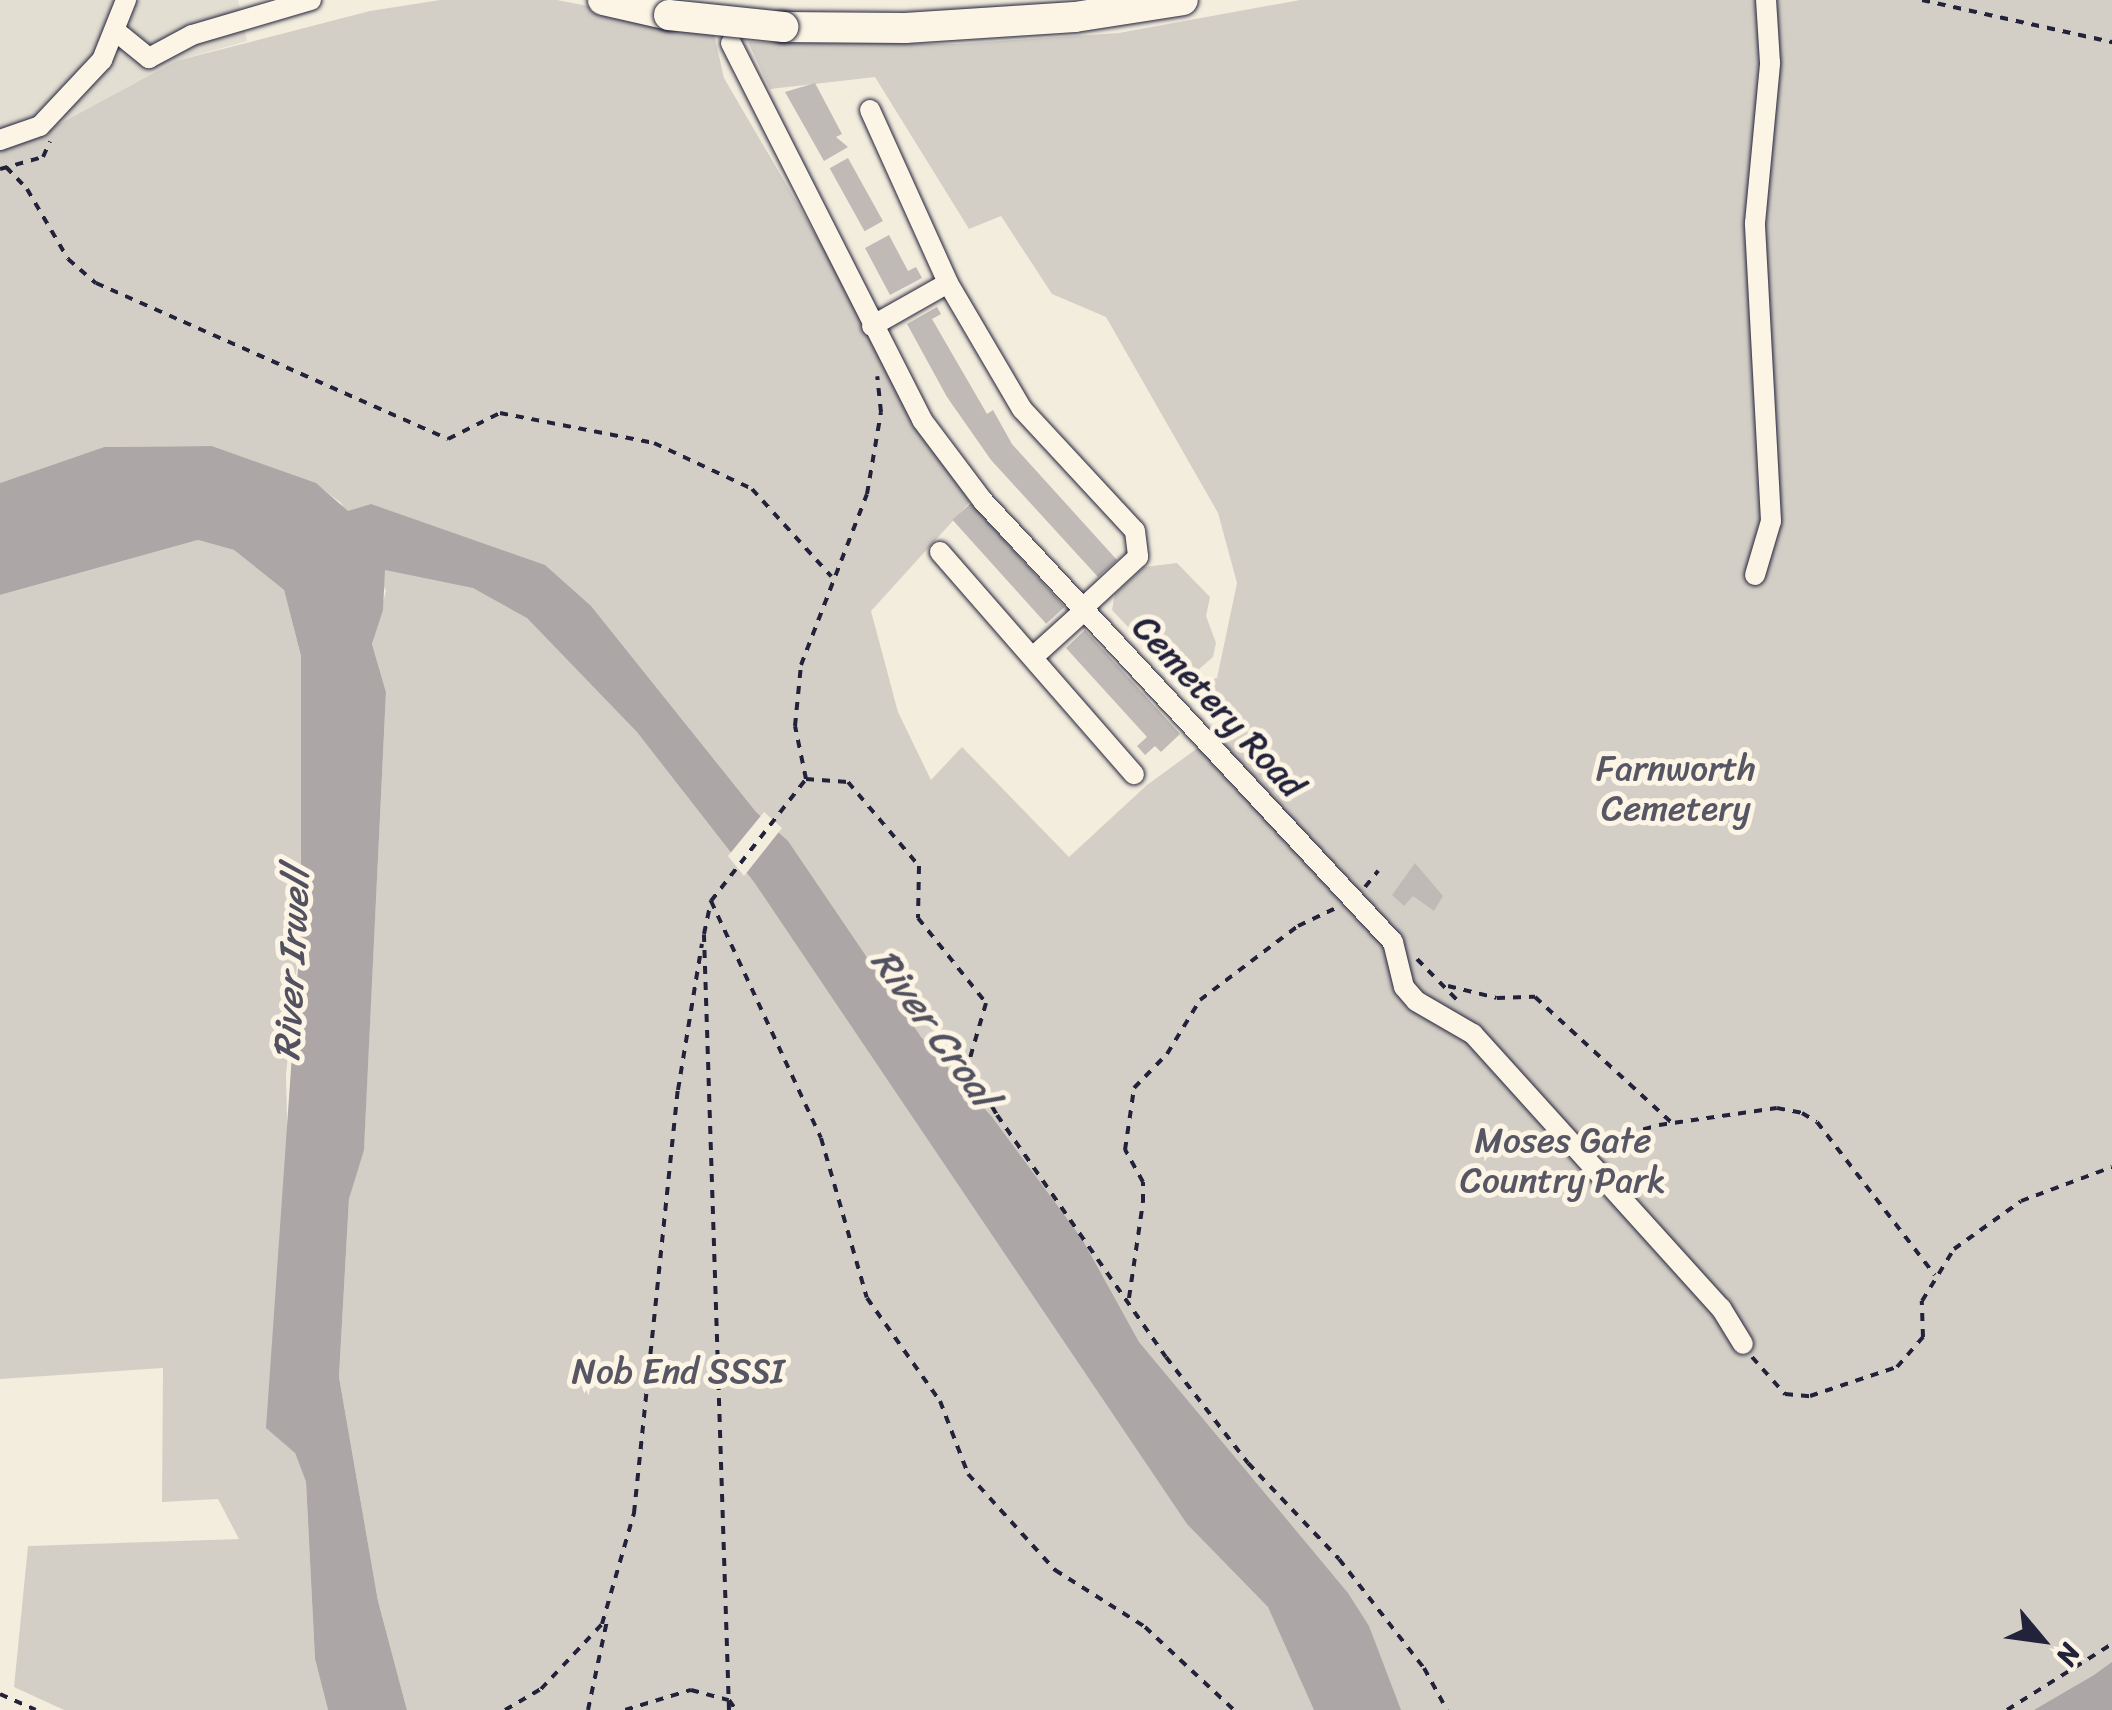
<!DOCTYPE html>
<style>
body{margin:0}
#map{position:relative;width:2112px;height:1710px;overflow:hidden;background:#f3edde;font-family:Sriracha,sans-serif}
div>[style]{position:absolute}
.built>*{inset:0;background:#e3ded2}
.green>*{inset:0;background:#d4cfc6}
.water>*{inset:0;background:#aca7a6}
.pier>*{inset:0;background:#f3edde}
.building>*{inset:0;background:#bfbab6;transform-origin:0 0}
.path>*{height:4px;margin-top:-2px;transform-origin:0;background:repeating-linear-gradient(90deg,#22223b 0 8px,transparent 0 16px)}
.roads{filter:drop-shadow(0 0 2px #22223b) drop-shadow(0 0 2px #22223b)}
.minor>*{height:20px;margin:-10px;padding:0 10px;transform-origin:10px;border-radius:10px;background:#fcf5e5}
.highway>*{height:30px;margin:-15px;padding:0 15px;transform-origin:15px;border-radius:15px;background:#fcf5e5}
.bridges{filter:drop-shadow(0 0 2px #22223b) drop-shadow(0 0 2px #22223b)}
.highway-bridge>*{height:30px;margin:-15px;padding:0 15px;transform-origin:15px;border-radius:15px;background:#fcf5e5}
span{translate:-50% -50%;white-space:nowrap;text-align:center;line-height:1.15;-webkit-text-stroke:10px #fcf5e5;paint-order:stroke}
.street-label{font-size:35px;color:#22223b}
.park-label{font-size:35px;color:#575665}
.water-label{font-size:38px;color:#525160;font-style:italic}
.north{position:absolute;left:1992px;top:1590px;width:100px;height:100px;-webkit-text-stroke:8px #fcf5e5;paint-order:stroke;rotate:119deg;font-size:28px;font-weight:700;line-height:40px;text-align:center;color:#22223b}
.north::after{content:'';display:block;margin:auto;width:35px;height:45px;background:#22223b;clip-path:polygon(50% 0,100% 100%,50% 72%,0 100%)}
</style>
<div id="map">
<div class="built">
<i style="clip-path:polygon(0 0,238px 0,247px 41px,176px 61px,48px 130px,0 146px)"></i>
</div>
<div class="green">
<i style="clip-path:polygon(440px 0,557px 0,713px 30px,724px 78px,971px 501px,871px 611px,898px 712px,931px 780px,962px 747px,1069px 857px,1147px 785px,1225px 728px,1188px 687px,1217px 678px,1237px 583px,1218px 513px,1106px 317px,1052px 294px,1001px 216px,969px 229px,875px 77px,770px 89px,748px 42px,957px 44px,1119px 33px,1300px 0,2112px 0,2112px 1710px,407px 1710px,378px 1601px,339px 1377px,349px 1199px,364px 1146px,386px 692px,372px 644px,386px 591px,341px 503px,316px 484px,212px 446px,104px 447px,0 483px,0 146px,48px 130px,176px 61px,370px 11px)"></i>
<i style="clip-path:polygon(198px 540px,234px 550px,284px 590px,301px 656px,301px 925px,286px 1075px,288px 1164px,295px 1453px,306px 1482px,315px 1659px,328px 1710px,64px 1710px,14px 1687px,28px 1546px,239px 1539px,218px 1499px,162px 1502px,163px 1368px,0 1379px,0 595px)"></i>
<i style="clip-path:polygon(1177px 563px,1210px 597px,1206px 616px,1216px 643px,1213px 657px,1182px 684px,1112px 610px,1115px 594px,1144px 567px)"></i>
</div>
<div class="water">
<i style="clip-path:polygon(212px 446px,316px 483px,348px 511px,371px 504px,545px 565px,591px 606px,756px 812px,788px 841px,921px 1037px,992px 1117px,1082px 1239px,1139px 1342px,1348px 1593px,1369px 1626px,1401px 1710px,1314px 1710px,1268px 1607px,1187px 1524px,754px 882px,637px 732px,527px 618px,473px 588px,385px 570px,383px 610px,372px 644px,386px 692px,364px 1150px,349px 1199px,339px 1377px,378px 1601px,407px 1710px,328px 1710px,315px 1659px,306px 1482px,295px 1453px,266px 1428px,301px 925px,301px 656px,284px 590px,234px 550px,198px 540px,0 595px,0 483px,104px 447px)"></i>
<i style="clip-path:polygon(2112px 1662px,2112px 1710px,2034px 1710px,2094px 1675px)"></i>
</div>
<div class="pier">
<i style="clip-path:polygon(764px 812px,782px 828px,744px 876px,728px 856px)"></i>
</div>
<div class="building">
<i style="clip-path:polygon(815px 83px,842px 134px,836px 137px,848px 147px,824px 161px,785px 92px)"></i>
<i style="left:848px;top:158px;width:72px;height:21px;rotate:61deg"></i>
<i style="clip-path:polygon(889px 235px,908px 271px,916px 267px,922px 278px,890px 295px,865px 248px)"></i>
<i style="clip-path:polygon(937px 307px,941px 314px,932px 319px,987px 414px,993px 410px,1012px 444px,1117px 560px,1098px 577px,991px 460px,947px 397px,907px 324px)"></i>
<i style="left:971px;top:503px;width:140px;height:25px;rotate:48deg"></i>
<i style="clip-path:polygon(1085px 630px,1180px 734px,1161px 752px,1155px 746px,1145px 755px,1137px 746px,1147px 737px,1066px 648px)"></i>
<i style="clip-path:polygon(1415px 863px,1443px 896px,1434px 911px,1413px 896px,1404px 906px,1392px 895px)"></i>
</div>
<div class="path">
<i style="left:1922px;top:0;width:195px;rotate:12.5deg"></i>
<i style="left:6px;top:167px;width:30px;rotate:46deg"></i>
<i style="left:27px;top:189px;width:81px;rotate:59.6deg"></i>
<i style="left:68px;top:259px;width:37px;rotate:41deg"></i>
<i style="left:96px;top:283px;width:385px;rotate:23.9deg"></i>
<i style="left:448px;top:439px;width:58px;rotate:-26.6deg"></i>
<i style="left:500px;top:413px;width:157px;rotate:11deg"></i>
<i style="left:654px;top:443px;width:108px;rotate:25.1deg"></i>
<i style="left:752px;top:489px;width:118px;rotate:47.8deg"></i>
<i style="left:0;top:169px;width:45px;rotate:-15.6deg"></i>
<i style="left:43px;top:157px;width:17px;rotate:-66deg"></i>
<i style="left:806px;top:779px;width:42px;rotate:4.1deg"></i>
<i style="left:848px;top:782px;width:110px;rotate:49.8deg"></i>
<i style="left:919px;top:866px;width:52px;rotate:91.1deg"></i>
<i style="left:918px;top:918px;width:109px;rotate:51.3deg"></i>
<i style="left:986px;top:1003px;width:65px;rotate:106.2deg"></i>
<i style="left:968px;top:1065px;width:58px;rotate:59.9deg"></i>
<i style="left:997px;top:1115px;width:295px;rotate:55.1deg"></i>
<i style="left:1166px;top:1357px;width:134px;rotate:52.3deg"></i>
<i style="left:1248px;top:1463px;width:132px;rotate:46.5deg"></i>
<i style="left:1339px;top:1559px;width:138px;rotate:52.1deg"></i>
<i style="left:1424px;top:1668px;width:48px;rotate:61.3deg"></i>
<i style="left:1365px;top:887px;width:21px;rotate:-51deg"></i>
<i style="left:711px;top:901px;width:261px;rotate:65.1deg"></i>
<i style="left:821px;top:1138px;width:166px;rotate:74deg"></i>
<i style="left:867px;top:1298px;width:126px;rotate:54.7deg"></i>
<i style="left:940px;top:1401px;width:78px;rotate:69deg"></i>
<i style="left:968px;top:1474px;width:130px;rotate:47.8deg"></i>
<i style="left:1055px;top:1570px;width:107px;rotate:32.3deg"></i>
<i style="left:1145px;top:1627px;width:122px;rotate:43deg"></i>
<i style="left:1417px;top:959px;width:60px;rotate:45.7deg"></i>
<i style="left:1448px;top:986px;width:50px;rotate:13.8deg"></i>
<i style="left:1497px;top:998px;width:38px;rotate:-2deg"></i>
<i style="left:1535px;top:997px;width:185px;rotate:42.6deg"></i>
<i style="left:1597px;top:1142px;width:64px;rotate:-15.3deg"></i>
<i style="left:1659px;top:1125px;width:119px;rotate:-8.2deg"></i>
<i style="left:1777px;top:1108px;width:25px;rotate:11deg"></i>
<i style="left:1802px;top:1113px;width:17px;rotate:31deg"></i>
<i style="left:1817px;top:1122px;width:193px;rotate:52.4deg"></i>
<i style="left:1129px;top:1298px;width:97px;rotate:-81.7deg"></i>
<i style="left:1143px;top:1202px;width:20px;rotate:-90deg"></i>
<i style="left:1143px;top:1182px;width:37px;rotate:-119deg"></i>
<i style="left:1125px;top:1150px;width:63px;rotate:-81.7deg"></i>
<i style="left:1134px;top:1088px;width:47px;rotate:-45.9deg"></i>
<i style="left:1167px;top:1054px;width:63px;rotate:-58.6deg"></i>
<i style="left:1200px;top:1000px;width:123px;rotate:-37.1deg"></i>
<i style="left:1298px;top:926px;width:44px;rotate:-25.4deg"></i>
<i style="left:1752px;top:1357px;width:50px;rotate:48.3deg"></i>
<i style="left:1785px;top:1394px;width:25px;rotate:5deg"></i>
<i style="left:1810px;top:1396px;width:92px;rotate:-18.4deg"></i>
<i style="left:1897px;top:1367px;width:40px;rotate:-49deg"></i>
<i style="left:1923px;top:1337px;width:36px;rotate:-92deg"></i>
<i style="left:1922px;top:1301px;width:61px;rotate:-58.4deg"></i>
<i style="left:1954px;top:1249px;width:82px;rotate:-35.6deg"></i>
<i style="left:2021px;top:1201px;width:97px;rotate:-20.5deg"></i>
<i style="left:0;top:1694px;width:39px;rotate:24deg"></i>
<i style="left:505px;top:1710px;width:42px;rotate:-30.3deg"></i>
<i style="left:541px;top:1689px;width:89px;rotate:-46.8deg"></i>
<i style="left:602px;top:1624px;width:116px;rotate:-73.9deg"></i>
<i style="left:634px;top:1513px;width:425px;rotate:-84.1deg"></i>
<i style="left:678px;top:1090px;width:148px;rotate:-80.7deg"></i>
<i style="left:588px;top:1710px;width:96px;rotate:-78deg"></i>
<i style="left:625px;top:1710px;width:69px;rotate:-16.9deg"></i>
<i style="left:691px;top:1690px;width:39px;rotate:15deg"></i>
<i style="left:729px;top:1700px;width:12px;rotate:55deg"></i>
<i style="left:729px;top:1710px;width:776px;rotate:-91.85deg"></i>
<i style="left:704px;top:934px;width:34px;rotate:-78deg"></i>
<i style="left:711px;top:901px;width:155px;rotate:-52.1deg"></i>
<i style="left:806px;top:779px;width:54px;rotate:-101.7deg"></i>
<i style="left:795px;top:726px;width:61px;rotate:-84.4deg"></i>
<i style="left:801px;top:665px;width:183px;rotate:-68.9deg"></i>
<i style="left:867px;top:494px;width:83px;rotate:-80.3deg"></i>
<i style="left:881px;top:412px;width:36px;rotate:-96deg"></i>
<i style="left:2007px;top:1710px;width:124px;rotate:-32.2deg"></i>
</div>
<div class="roads">
<div class="minor">
<i style="left:118px;top:33px;width:40px;rotate:39deg"></i>
<i style="left:149px;top:58px;width:49px;rotate:-28.1deg"></i>
<i style="left:192px;top:35px;width:124px;rotate:-16.4deg"></i>
<i style="left:731px;top:43px;width:423px;rotate:63.1deg"></i>
<i style="left:922px;top:420px;width:101px;rotate:53deg"></i>
<i style="left:983px;top:501px;width:602px;rotate:47.09deg"></i>
<i style="left:1393px;top:942px;width:46px;rotate:76.3deg"></i>
<i style="left:1404px;top:987px;width:18px;rotate:49deg"></i>
<i style="left:1416px;top:1001px;width:66px;rotate:30.1deg"></i>
<i style="left:1473px;top:1034px;width:370px;rotate:47.9deg"></i>
<i style="left:1721px;top:1308px;width:42px;rotate:58.6deg"></i>
<i style="left:870px;top:110px;width:190px;rotate:65.7deg"></i>
<i style="left:948px;top:283px;width:146px;rotate:59.6deg"></i>
<i style="left:1022px;top:409px;width:166px;rotate:47.2deg"></i>
<i style="left:1135px;top:531px;width:26px;rotate:83deg"></i>
<i style="left:1138px;top:557px;width:74px;rotate:137.2deg"></i>
<i style="left:0;top:140px;width:42px;rotate:-19.3deg"></i>
<i style="left:40px;top:126px;width:91px;rotate:-46.8deg"></i>
<i style="left:102px;top:60px;width:65px;rotate:-68.2deg"></i>
<i style="left:872px;top:326px;width:87px;rotate:-29.5deg"></i>
<i style="left:940px;top:552px;width:295px;rotate:48.9deg"></i>
<i style="left:1755px;top:575px;width:56px;rotate:-73.5deg"></i>
<i style="left:1771px;top:521px;width:298px;rotate:-93.1deg"></i>
<i style="left:1755px;top:223px;width:161px;rotate:-84.6deg"></i>
<i style="left:1770px;top:63px;width:63px;rotate:-93.6deg"></i>
<i style="left:1033px;top:657px;width:72px;rotate:-42.2deg"></i>
</div>
<div class="highway">
<i style="left:603px;top:0;width:68px;rotate:12.8deg"></i>
<i style="left:783px;top:27px;width:122px;rotate:0.5deg"></i>
<i style="left:905px;top:28px;width:170px;rotate:-3.7deg"></i>
<i style="left:1075px;top:17px;width:109px;rotate:-8.9deg"></i>
</div>
</div>
<div class="bridges">
<div class="highway-bridge">
<i style="left:669px;top:15px;width:115px;rotate:6deg"></i>
</div>
</div>
<div class="street-label">
<span style="left:1219px;top:706px;rotate:47deg">Cemetery Road</span>
</div>
<div class="park-label">
<span style="left:1676px;top:788px">Farnworth<br>Cemetery</span>
<span style="left:1563px;top:1160px">Moses Gate<br>Country Park</span>
<span style="left:678px;top:1371px">Nob End SSSI</span>
</div>
<div class="water-label">
<span style="left:292px;top:964px;rotate:-87deg">River Irwell</span>
<span style="left:934px;top:1028px;rotate:54deg">River Croal</span>
</div>
<div class="north">N</div>
</div>
